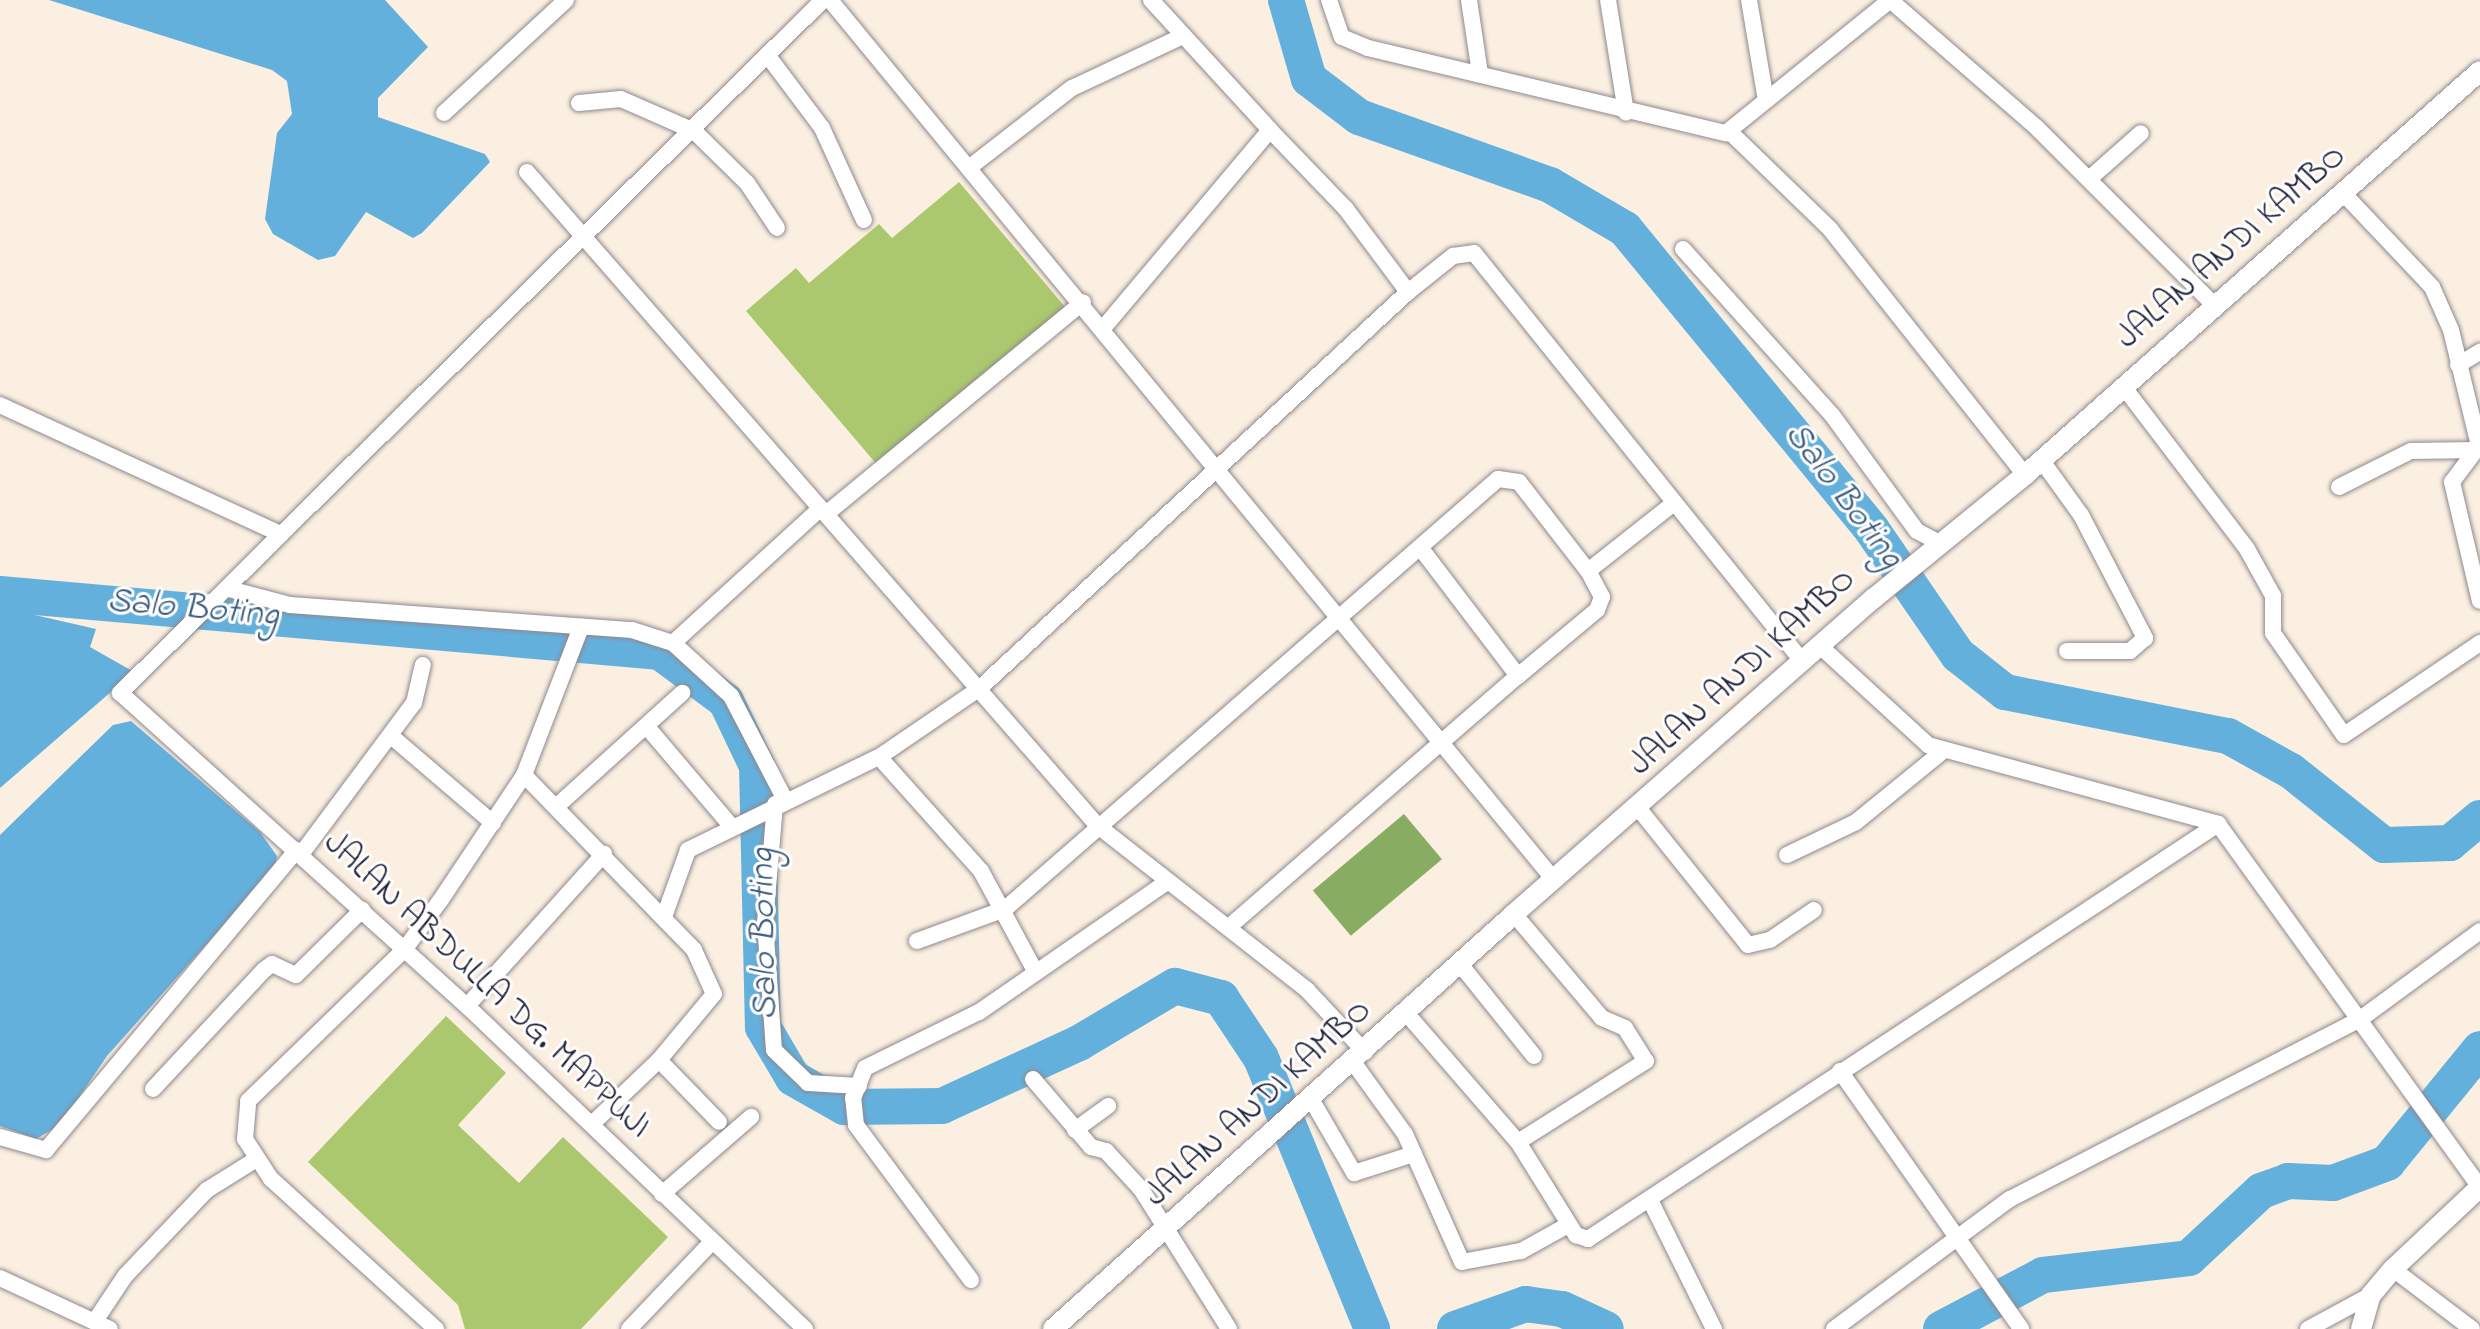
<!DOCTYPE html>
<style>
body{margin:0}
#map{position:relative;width:2480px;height:1329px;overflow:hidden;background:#faefe0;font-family:"Indie Flower",sans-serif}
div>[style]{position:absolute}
.green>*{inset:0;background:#abc86f}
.forest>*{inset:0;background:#88ac62;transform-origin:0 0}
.water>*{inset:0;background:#64b0dd}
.river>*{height:36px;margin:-18px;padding:0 18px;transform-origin:18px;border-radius:18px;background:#64b0dd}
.roads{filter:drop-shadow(0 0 2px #8e888e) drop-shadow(0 0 2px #8e888e)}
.minor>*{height:16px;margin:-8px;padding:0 8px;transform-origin:8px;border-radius:8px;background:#fff}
.tertiary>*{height:20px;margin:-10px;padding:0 10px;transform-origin:10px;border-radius:10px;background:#fff}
span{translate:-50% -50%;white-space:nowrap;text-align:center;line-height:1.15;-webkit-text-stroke:6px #fff;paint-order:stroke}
.street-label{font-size:34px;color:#22223b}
.water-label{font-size:36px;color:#3c5b7c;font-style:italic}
</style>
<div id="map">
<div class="green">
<i style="clip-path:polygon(959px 182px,1066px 308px,879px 467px,746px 311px,796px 268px,809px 283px,879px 224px,892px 238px)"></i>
<i style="clip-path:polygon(446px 1016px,506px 1073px,458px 1125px,519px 1183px,563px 1137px,668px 1237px,581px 1329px,465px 1329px,458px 1305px,308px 1162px)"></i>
</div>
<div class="forest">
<i style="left:1404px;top:814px;width:59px;height:119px;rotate:50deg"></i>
</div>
<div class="water">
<i style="clip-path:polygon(49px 0,385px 0,428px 47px,378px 98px,378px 117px,485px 154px,490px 162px,422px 233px,413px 238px,366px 212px,335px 256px,318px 260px,273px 234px,265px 219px,277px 133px,292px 114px,287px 81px,272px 70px)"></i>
<i style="clip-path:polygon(0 607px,96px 629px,90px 647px,134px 672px,0 788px)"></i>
<i style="clip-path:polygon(131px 721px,260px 832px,277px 856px,275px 867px,107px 1056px,60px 1125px,36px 1139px,0 1126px,0 835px,113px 725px)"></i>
</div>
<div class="river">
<i style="left:1286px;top:0;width:82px;rotate:73.8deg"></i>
<i style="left:1309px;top:79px;width:63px;rotate:37.2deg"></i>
<i style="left:1359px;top:117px;width:203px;rotate:19.6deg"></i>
<i style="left:1550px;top:185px;width:87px;rotate:30.4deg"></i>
<i style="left:1625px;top:229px;width:389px;rotate:50.6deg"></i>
<i style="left:1872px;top:530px;width:152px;rotate:55.5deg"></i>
<i style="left:1958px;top:655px;width:60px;rotate:38.2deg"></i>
<i style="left:2005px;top:692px;width:227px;rotate:11.2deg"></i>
<i style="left:2228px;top:736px;width:72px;rotate:29.1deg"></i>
<i style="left:2291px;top:771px;width:119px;rotate:38.5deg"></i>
<i style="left:2384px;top:845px;width:66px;rotate:-1.7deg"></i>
<i style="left:2450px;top:843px;width:39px;rotate:-40deg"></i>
<i style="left:0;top:594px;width:663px;rotate:5.02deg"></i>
<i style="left:660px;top:652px;width:82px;rotate:36.6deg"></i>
<i style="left:726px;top:701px;width:72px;rotate:64.5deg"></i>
<i style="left:757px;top:766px;width:261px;rotate:88.7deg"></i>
<i style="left:763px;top:1027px;width:59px;rotate:59.5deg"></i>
<i style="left:793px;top:1078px;width:59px;rotate:29.6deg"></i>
<i style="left:844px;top:1107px;width:98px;rotate:-0.6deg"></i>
<i style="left:942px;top:1106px;width:151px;rotate:-24.7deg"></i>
<i style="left:1079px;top:1043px;width:112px;rotate:-30.7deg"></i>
<i style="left:1175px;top:986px;width:48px;rotate:14.6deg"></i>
<i style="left:1221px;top:998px;width:72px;rotate:56.3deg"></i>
<i style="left:1261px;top:1058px;width:293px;rotate:67.7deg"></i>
<i style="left:1455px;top:1329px;width:75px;rotate:-19.4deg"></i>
<i style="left:1526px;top:1304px;width:36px;rotate:8deg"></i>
<i style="left:1562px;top:1309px;width:48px;rotate:24.4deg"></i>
<i style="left:1941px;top:1329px;width:115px;rotate:-27.9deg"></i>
<i style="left:2043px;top:1275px;width:147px;rotate:-6.6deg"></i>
<i style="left:2189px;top:1258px;width:98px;rotate:-42.9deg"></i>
<i style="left:2261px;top:1191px;width:29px;rotate:-20deg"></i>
<i style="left:2288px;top:1181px;width:45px;rotate:2.5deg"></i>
<i style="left:2333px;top:1183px;width:58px;rotate:-20.3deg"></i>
<i style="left:2387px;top:1163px;width:147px;rotate:-50.8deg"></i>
</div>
<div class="roads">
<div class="minor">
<i style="left:830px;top:0;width:1140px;rotate:50.55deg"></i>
<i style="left:1151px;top:0;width:176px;rotate:47.5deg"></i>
<i style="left:1329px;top:0;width:39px;rotate:71deg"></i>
<i style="left:1342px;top:37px;width:28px;rotate:23deg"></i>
<i style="left:1368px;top:48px;width:368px;rotate:13.4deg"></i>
<i style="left:1726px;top:133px;width:211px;rotate:-39deg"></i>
<i style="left:1890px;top:0;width:195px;rotate:41deg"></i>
<i style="left:2037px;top:128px;width:252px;rotate:45deg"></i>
<i style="left:1469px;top:0;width:75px;rotate:81.5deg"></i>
<i style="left:1608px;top:0;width:114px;rotate:80.9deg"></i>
<i style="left:1749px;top:0;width:102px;rotate:80.4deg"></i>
<i style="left:768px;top:56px;width:90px;rotate:53.1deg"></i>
<i style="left:822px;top:128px;width:101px;rotate:65.5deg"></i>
<i style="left:579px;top:103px;width:42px;rotate:-5.4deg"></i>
<i style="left:621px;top:99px;width:80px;rotate:23.7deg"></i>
<i style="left:694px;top:131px;width:74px;rotate:44.5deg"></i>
<i style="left:747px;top:183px;width:54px;rotate:56.3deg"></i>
<i style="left:444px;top:113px;width:166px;rotate:-42.8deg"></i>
<i style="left:1730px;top:132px;width:139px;rotate:44.1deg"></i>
<i style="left:1830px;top:229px;width:314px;rotate:51.6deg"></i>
<i style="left:970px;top:167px;width:129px;rotate:-37.8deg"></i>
<i style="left:1072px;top:88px;width:123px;rotate:-25.1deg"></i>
<i style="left:527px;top:172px;width:868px;rotate:48.88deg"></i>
<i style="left:1098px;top:826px;width:266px;rotate:38.1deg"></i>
<i style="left:1307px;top:990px;width:85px;rotate:46.9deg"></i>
<i style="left:2089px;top:179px;width:69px;rotate:-41.5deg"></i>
<i style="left:2345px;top:195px;width:127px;rotate:46.6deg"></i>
<i style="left:2432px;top:287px;width:47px;rotate:66.2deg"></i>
<i style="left:2451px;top:330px;width:123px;rotate:76.4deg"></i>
<i style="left:1683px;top:249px;width:223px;rotate:48.1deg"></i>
<i style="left:1832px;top:415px;width:144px;rotate:53.8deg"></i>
<i style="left:1917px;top:531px;width:26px;rotate:28deg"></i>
<i style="left:1408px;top:292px;width:58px;rotate:-38.7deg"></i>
<i style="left:1453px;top:256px;width:21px;rotate:-8deg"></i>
<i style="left:1474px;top:253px;width:523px;rotate:51.2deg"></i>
<i style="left:2458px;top:365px;width:26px;rotate:-31deg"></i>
<i style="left:2123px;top:386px;width:205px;rotate:52.7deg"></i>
<i style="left:2247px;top:549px;width:54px;rotate:61deg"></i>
<i style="left:2273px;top:596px;width:37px;rotate:90deg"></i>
<i style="left:2273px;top:633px;width:124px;rotate:55.2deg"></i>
<i style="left:2344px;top:735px;width:164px;rotate:-34.1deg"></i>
<i style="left:0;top:405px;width:309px;rotate:24.7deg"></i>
<i style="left:2042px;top:461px;width:67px;rotate:54.2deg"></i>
<i style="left:2081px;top:515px;width:139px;rotate:62.5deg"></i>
<i style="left:2145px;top:638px;width:20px;rotate:139deg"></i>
<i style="left:2130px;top:651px;width:63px;rotate:180deg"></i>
<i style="left:2339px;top:487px;width:80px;rotate:-26.6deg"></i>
<i style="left:2411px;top:451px;width:65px;rotate:-0.9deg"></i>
<i style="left:2476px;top:450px;width:40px;rotate:127deg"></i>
<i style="left:2452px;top:482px;width:122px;rotate:76.8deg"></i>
<i style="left:826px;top:514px;width:333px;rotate:-39.5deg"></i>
<i style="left:229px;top:589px;width:63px;rotate:14.7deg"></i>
<i style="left:290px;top:605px;width:343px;rotate:4.2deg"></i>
<i style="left:632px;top:630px;width:43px;rotate:17.6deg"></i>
<i style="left:673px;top:643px;width:79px;rotate:42.4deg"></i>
<i style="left:731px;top:696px;width:115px;rotate:62.5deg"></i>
<i style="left:673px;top:643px;width:200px;rotate:-42.4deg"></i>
<i style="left:1820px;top:646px;width:147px;rotate:42.5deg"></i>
<i style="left:1928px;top:745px;width:301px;rotate:15.2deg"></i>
<i style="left:2218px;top:824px;width:448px;rotate:54.2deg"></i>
<i style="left:1518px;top:676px;width:103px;rotate:-39.9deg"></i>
<i style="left:1597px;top:610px;width:14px;rotate:-69deg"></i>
<i style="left:1602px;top:597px;width:30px;rotate:-118deg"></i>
<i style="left:648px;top:728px;width:130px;rotate:49.7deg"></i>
<i style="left:391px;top:736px;width:134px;rotate:40.5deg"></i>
<i style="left:524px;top:775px;width:244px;rotate:45.8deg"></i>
<i style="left:694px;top:950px;width:48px;rotate:65.6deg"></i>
<i style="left:714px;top:994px;width:86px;rotate:129.8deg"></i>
<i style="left:659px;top:1060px;width:86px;rotate:45.9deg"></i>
<i style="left:775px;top:804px;width:118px;rotate:94.8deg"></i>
<i style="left:765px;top:922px;width:128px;rotate:86deg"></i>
<i style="left:774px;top:1050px;width:47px;rotate:44.1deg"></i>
<i style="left:808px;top:1083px;width:51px;rotate:3.4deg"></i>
<i style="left:557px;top:806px;width:169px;rotate:-42.1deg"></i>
<i style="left:1639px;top:809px;width:174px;rotate:51.3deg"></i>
<i style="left:1748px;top:945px;width:23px;rotate:-13deg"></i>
<i style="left:1770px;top:940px;width:53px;rotate:-34.3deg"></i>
<i style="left:302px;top:853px;width:187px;rotate:-53.3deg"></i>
<i style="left:414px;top:703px;width:39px;rotate:-77deg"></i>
<i style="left:1787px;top:855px;width:76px;rotate:-25.6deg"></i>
<i style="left:1856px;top:822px;width:112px;rotate:-39.2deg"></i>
<i style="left:665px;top:914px;width:68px;rotate:-70.2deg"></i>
<i style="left:688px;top:850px;width:212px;rotate:-26deg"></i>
<i style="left:1514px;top:914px;width:136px;rotate:49.8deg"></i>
<i style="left:1602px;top:1018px;width:25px;rotate:23deg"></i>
<i style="left:1625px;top:1028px;width:39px;rotate:58deg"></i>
<i style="left:1646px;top:1061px;width:151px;rotate:147.7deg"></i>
<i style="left:1230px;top:926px;width:381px;rotate:-41deg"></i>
<i style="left:1518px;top:676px;width:158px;rotate:-127.3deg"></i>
<i style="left:917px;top:941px;width:94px;rotate:-20deg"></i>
<i style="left:1005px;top:909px;width:654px;rotate:-41.1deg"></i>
<i style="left:1498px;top:479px;width:21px;rotate:8deg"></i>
<i style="left:1519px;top:482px;width:113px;rotate:52.2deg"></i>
<i style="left:1588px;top:571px;width:110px;rotate:-38.3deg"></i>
<i style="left:1460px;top:964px;width:118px;rotate:51.2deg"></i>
<i style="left:1034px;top:969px;width:111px;rotate:-118.4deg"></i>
<i style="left:981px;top:871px;width:153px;rotate:-131.8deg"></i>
<i style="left:879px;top:757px;width:122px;rotate:-34.3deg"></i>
<i style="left:980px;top:688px;width:583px;rotate:-42.78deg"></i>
<i style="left:1408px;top:292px;width:104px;rotate:-126.8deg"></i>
<i style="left:1346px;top:209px;width:110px;rotate:-133.9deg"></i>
<i style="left:1270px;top:130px;width:258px;rotate:130.1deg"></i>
<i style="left:467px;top:1006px;width:205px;rotate:-48deg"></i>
<i style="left:1407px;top:1014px;width:169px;rotate:49.1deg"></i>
<i style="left:1518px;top:1142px;width:110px;rotate:58.1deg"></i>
<i style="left:1576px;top:1235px;width:13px;rotate:18deg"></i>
<i style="left:1588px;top:1239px;width:754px;rotate:-33.37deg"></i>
<i style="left:1353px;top:1062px;width:89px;rotate:54.2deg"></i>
<i style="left:1405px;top:1134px;width:140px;rotate:66deg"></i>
<i style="left:1462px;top:1262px;width:60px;rotate:-10.6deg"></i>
<i style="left:1521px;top:1251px;width:54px;rotate:-29deg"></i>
<i style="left:1840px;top:1071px;width:315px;rotate:54.9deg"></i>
<i style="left:1033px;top:1079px;width:89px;rotate:49.5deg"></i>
<i style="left:1091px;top:1147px;width:16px;rotate:15deg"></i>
<i style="left:1106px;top:1151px;width:52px;rotate:47.4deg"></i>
<i style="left:1141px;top:1189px;width:165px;rotate:57.8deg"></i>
<i style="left:153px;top:1089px;width:163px;rotate:-47deg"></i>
<i style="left:264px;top:970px;width:10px;rotate:-37deg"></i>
<i style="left:272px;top:964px;width:26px;rotate:25deg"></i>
<i style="left:296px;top:975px;width:93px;rotate:-44.6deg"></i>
<i style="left:1311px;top:1099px;width:86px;rotate:59.8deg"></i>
<i style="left:1354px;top:1173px;width:63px;rotate:-17.6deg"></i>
<i style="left:592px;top:1124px;width:93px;rotate:-43.7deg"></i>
<i style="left:1075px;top:1130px;width:41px;rotate:-36deg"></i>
<i style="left:0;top:1137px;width:48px;rotate:15.8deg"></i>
<i style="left:46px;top:1150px;width:391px;rotate:-50.1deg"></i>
<i style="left:662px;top:1194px;width:118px;rotate:-40.9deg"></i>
<i style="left:1650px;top:1200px;width:144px;rotate:63.6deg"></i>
<i style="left:2393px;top:1269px;width:99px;rotate:37.2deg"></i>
<i style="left:0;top:1278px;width:121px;rotate:24.9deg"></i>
<i style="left:971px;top:1280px;width:193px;rotate:-126.6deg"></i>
<i style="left:856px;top:1125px;width:27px;rotate:-96deg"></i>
<i style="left:853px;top:1098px;width:32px;rotate:-68deg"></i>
<i style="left:865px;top:1068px;width:127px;rotate:-26.2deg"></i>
<i style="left:979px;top:1012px;width:229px;rotate:-34.7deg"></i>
<i style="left:95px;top:1321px;width:54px;rotate:-56.3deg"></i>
<i style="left:125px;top:1276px;width:119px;rotate:-46.4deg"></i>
<i style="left:207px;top:1190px;width:57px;rotate:-32deg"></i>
<i style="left:436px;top:1329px;width:223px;rotate:-137.7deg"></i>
<i style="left:271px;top:1179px;width:48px;rotate:-123deg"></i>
<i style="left:245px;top:1139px;width:38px;rotate:-85deg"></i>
<i style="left:248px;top:1101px;width:217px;rotate:-44.1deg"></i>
<i style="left:404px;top:950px;width:61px;rotate:-53.7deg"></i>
<i style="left:440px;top:901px;width:151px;rotate:-56.3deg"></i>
<i style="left:524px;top:775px;width:159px;rotate:-68.9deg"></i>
<i style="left:629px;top:1329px;width:119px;rotate:-46.4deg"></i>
<i style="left:805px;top:1329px;width:465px;rotate:-136.3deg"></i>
<i style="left:469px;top:1008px;width:470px;rotate:-137.9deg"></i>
<i style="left:120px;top:693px;width:987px;rotate:-44.59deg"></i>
<i style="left:1834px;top:1329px;width:219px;rotate:-36.5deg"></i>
<i style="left:2010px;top:1199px;width:392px;rotate:-27.2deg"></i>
<i style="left:2359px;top:1020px;width:150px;rotate:-36.3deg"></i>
<i style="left:2308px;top:1329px;width:72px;rotate:-28.4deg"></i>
</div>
<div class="tertiary">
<i style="left:1053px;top:1329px;width:620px;rotate:-41.99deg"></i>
<i style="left:1514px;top:914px;width:478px;rotate:-41.3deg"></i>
<i style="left:1873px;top:599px;width:196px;rotate:-39.2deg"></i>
<i style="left:2025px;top:475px;width:608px;rotate:-41.6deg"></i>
<i style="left:2361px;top:1329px;width:35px;rotate:-74deg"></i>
<i style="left:2371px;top:1295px;width:34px;rotate:-50deg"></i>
<i style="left:2393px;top:1269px;width:120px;rotate:-43.3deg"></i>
</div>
</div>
<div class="street-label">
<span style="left:2232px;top:248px;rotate:-41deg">JALAN ANDI KAMBO</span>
<span style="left:1743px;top:673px;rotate:-42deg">JALAN ANDI KAMBO</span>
<span style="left:486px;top:986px;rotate:43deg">JALAN ABDULLA DG. MAPPUJI</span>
<span style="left:1259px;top:1104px;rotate:-42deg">JALAN ANDI KAMBO</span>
</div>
<div class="water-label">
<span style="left:1843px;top:496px;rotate:53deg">Salo Boting</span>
<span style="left:193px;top:609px;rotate:5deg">Salo Boting</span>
<span style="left:765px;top:934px;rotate:-91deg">Salo Boting</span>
</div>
</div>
